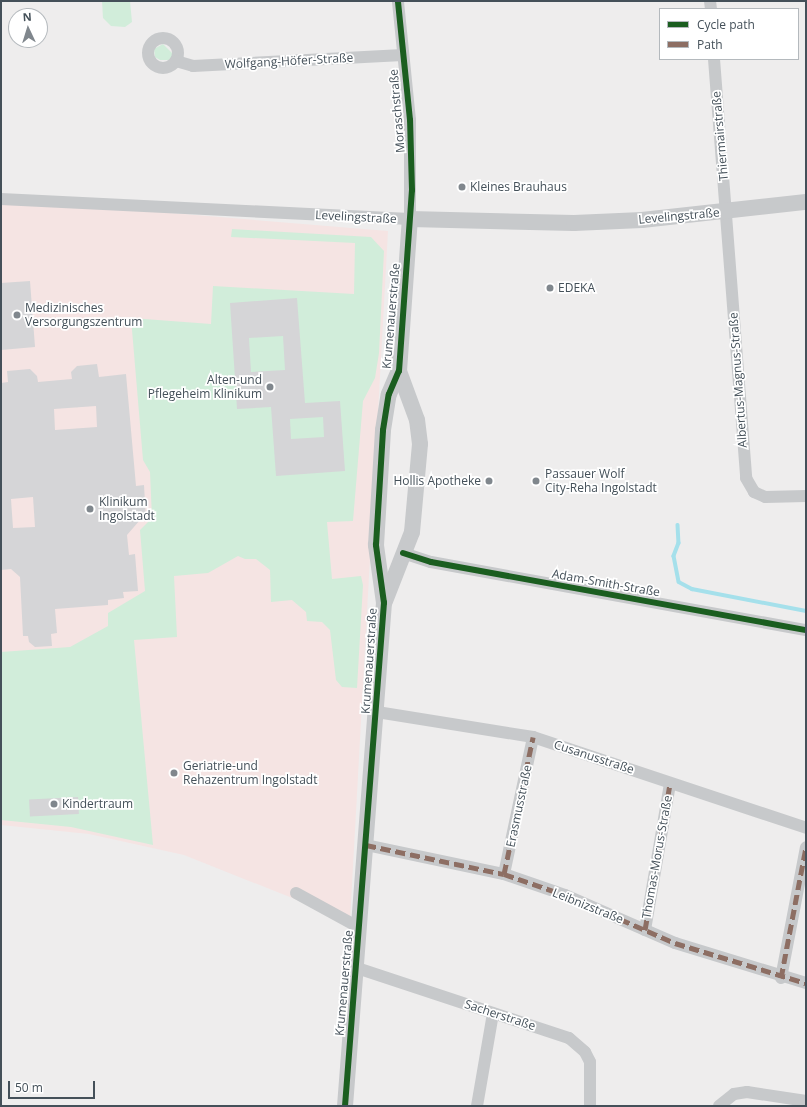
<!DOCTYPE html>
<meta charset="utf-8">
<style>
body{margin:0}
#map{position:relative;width:807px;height:1107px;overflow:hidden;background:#eeeded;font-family:"Open Sans",sans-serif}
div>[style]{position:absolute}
.medical>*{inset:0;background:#f5e4e3}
.green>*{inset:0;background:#d1edda}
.stream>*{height:3.5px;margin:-1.75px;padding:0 1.75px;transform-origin:1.75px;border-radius:1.75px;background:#a5e0eb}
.building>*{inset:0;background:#d5d5d7;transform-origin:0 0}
.minor>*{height:12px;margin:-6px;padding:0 6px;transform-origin:6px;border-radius:6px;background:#c7c9cb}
.minor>.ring{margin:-6px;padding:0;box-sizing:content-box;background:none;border:12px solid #c7c9cb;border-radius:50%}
.tertiary>*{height:16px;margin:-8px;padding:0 8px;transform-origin:8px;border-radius:8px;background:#c7c9cb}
.quiet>*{height:5px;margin-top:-2.5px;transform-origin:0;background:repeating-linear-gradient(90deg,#8d6e63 0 10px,transparent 0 15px)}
.cycleway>*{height:6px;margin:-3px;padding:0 3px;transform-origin:3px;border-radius:3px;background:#1b5e20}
.dots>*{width:11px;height:11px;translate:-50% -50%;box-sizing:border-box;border:2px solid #fff;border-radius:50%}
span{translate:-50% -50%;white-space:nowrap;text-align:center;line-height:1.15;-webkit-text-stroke:3.5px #fff;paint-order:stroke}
.street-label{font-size:12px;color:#445059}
.poi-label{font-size:12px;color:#445059}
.left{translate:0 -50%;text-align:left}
.right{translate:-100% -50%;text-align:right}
.frame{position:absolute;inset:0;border:2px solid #445059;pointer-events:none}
.legend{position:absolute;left:659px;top:8px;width:140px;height:52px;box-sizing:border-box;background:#fff;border:1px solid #b4b9bd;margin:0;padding:5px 7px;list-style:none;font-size:12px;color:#445059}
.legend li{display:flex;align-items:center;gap:8px;height:20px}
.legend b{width:20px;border:1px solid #b4b9bd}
.north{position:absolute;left:8px;top:8px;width:40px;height:40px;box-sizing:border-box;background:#fff;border:1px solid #b4b9bd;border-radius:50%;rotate:356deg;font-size:11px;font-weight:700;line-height:16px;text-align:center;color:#445059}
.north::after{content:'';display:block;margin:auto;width:14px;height:18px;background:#80878d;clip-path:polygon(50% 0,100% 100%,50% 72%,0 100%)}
.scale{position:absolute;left:8px;top:1081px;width:87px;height:18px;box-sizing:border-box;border:2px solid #445059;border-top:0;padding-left:5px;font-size:12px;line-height:14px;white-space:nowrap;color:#445059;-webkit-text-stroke:3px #fff;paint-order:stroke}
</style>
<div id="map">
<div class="medical">
<i style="clip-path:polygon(1px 199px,388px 231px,350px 921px,184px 855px,89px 834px,1px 825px)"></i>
</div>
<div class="green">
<i style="clip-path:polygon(102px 1px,130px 1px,132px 22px,125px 27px,111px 26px,103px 18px)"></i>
<i style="clip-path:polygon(163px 44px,174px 55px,170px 60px,160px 60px,155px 57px,154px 49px)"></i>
<i style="clip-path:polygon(232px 229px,371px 237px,384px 251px,379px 353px,375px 378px,363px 401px,353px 521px,327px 522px,332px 579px,361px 576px,363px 585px,357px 688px,342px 687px,336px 680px,330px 630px,322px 622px,307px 621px,306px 612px,292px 600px,271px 602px,270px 570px,256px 559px,245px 559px,238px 556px,208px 573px,174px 576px,177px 637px,134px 640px,153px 845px,71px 827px,1px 820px,1px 652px,70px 647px,108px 626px,108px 613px,145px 591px,140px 530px,152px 518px,150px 472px,143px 460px,131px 318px,211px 324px,213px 286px,354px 294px,355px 243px,231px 237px)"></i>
</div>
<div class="stream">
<i style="left:678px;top:525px;width:18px;rotate:87deg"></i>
<i style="left:679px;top:543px;width:14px;rotate:111deg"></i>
<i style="left:674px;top:556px;width:26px;rotate:79deg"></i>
<i style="left:679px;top:582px;width:15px;rotate:28deg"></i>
<i style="left:692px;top:589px;width:116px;rotate:10.9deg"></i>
</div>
<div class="building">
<i style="clip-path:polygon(30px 281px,35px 347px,1px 350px,1px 283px)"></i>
<i style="clip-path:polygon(evenodd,297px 298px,305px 403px,340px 401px,345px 471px,276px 476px,271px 407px,237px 409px,230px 303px,297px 298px,283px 336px,285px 370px,251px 372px,249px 338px,283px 336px,297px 298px,323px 417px,324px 437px,291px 439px,290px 419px,323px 417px)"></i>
<i style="clip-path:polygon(evenodd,97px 364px,99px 377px,126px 374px,136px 486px,144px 485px,146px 520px,140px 520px,127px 535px,129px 555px,135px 554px,138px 591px,123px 592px,124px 598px,108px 600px,108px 605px,55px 609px,57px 633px,51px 634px,52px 646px,35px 647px,29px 642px,28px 636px,23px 636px,20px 577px,11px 569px,1px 570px,1px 383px,8px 382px,7px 371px,30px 369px,37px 376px,38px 382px,72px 379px,71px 372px,77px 366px,97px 364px,96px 406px,97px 427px,55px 430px,54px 409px,96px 406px,97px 364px,33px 497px,35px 527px,13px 528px,11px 499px,33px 497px)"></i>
<i style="left:78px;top:797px;width:17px;height:49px;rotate:87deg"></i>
</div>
<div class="minor">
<i style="left:710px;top:1px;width:8px;rotate:83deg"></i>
<i class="ring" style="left:148px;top:38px;width:18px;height:18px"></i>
<i style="left:714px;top:59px;width:420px;rotate:85.6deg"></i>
<i style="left:746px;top:478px;width:16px;rotate:60deg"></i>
<i style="left:754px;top:492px;width:12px;rotate:24deg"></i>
<i style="left:765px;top:497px;width:41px;rotate:-1.4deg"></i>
<i style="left:176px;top:61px;width:18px;rotate:16deg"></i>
<i style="left:193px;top:66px;width:210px;rotate:-3deg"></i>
<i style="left:1px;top:199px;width:409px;rotate:2.8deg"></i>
<i style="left:410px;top:219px;width:99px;rotate:-90deg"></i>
<i style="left:410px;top:120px;width:120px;rotate:-95.8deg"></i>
<i style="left:403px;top:553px;width:29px;rotate:18deg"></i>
<i style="left:431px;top:562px;width:381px;rotate:10.3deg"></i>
<i style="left:377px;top:712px;width:158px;rotate:9.1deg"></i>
<i style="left:533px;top:737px;width:288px;rotate:18.4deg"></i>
<i style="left:366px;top:845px;width:141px;rotate:11.9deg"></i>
<i style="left:504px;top:874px;width:65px;rotate:19deg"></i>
<i style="left:565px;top:895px;width:120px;rotate:23.6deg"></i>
<i style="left:675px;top:943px;width:137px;rotate:17deg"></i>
<i style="left:504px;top:874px;width:140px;rotate:-78deg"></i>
<i style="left:296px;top:893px;width:73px;rotate:28.7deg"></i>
<i style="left:645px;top:930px;width:148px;rotate:-80.3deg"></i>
<i style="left:357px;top:968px;width:223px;rotate:18.3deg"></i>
<i style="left:569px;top:1038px;width:21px;rotate:41deg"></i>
<i style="left:585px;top:1052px;width:11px;rotate:63deg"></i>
<i style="left:590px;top:1062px;width:44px;rotate:90deg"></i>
<i style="left:781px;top:978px;width:133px;rotate:-79.2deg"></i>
<i style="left:477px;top:1106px;width:94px;rotate:-80.2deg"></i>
<i style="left:719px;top:1106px;width:19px;rotate:-39deg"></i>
<i style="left:734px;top:1094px;width:13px;rotate:-9deg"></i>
<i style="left:747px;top:1092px;width:60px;rotate:8.7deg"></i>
</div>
<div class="tertiary">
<i style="left:385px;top:601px;width:74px;rotate:-68.6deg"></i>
<i style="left:412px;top:532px;width:88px;rotate:-84.8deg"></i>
<i style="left:420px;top:444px;width:24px;rotate:-97deg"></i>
<i style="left:417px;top:420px;width:52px;rotate:-110.2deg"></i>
<i style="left:345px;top:1106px;width:505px;rotate:-85.57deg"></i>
<i style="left:384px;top:603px;width:59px;rotate:-97.9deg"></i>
<i style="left:376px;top:545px;width:115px;rotate:-86.5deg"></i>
<i style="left:383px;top:430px;width:36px;rotate:-81deg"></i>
<i style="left:389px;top:394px;width:25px;rotate:-67deg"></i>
<i style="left:399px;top:371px;width:152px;rotate:-85.9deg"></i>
<i style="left:410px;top:219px;width:164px;rotate:1.4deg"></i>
<i style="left:574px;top:223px;width:68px;rotate:-2.5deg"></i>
<i style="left:642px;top:220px;width:165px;rotate:-6.3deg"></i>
</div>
<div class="quiet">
<i style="left:366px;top:845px;width:141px;rotate:11.9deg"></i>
<i style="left:504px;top:874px;width:65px;rotate:19deg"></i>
<i style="left:565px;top:895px;width:120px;rotate:23.6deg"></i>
<i style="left:675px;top:943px;width:137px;rotate:17deg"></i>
<i style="left:504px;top:874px;width:140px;rotate:-78deg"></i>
<i style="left:645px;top:930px;width:148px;rotate:-80.3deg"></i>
<i style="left:781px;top:978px;width:133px;rotate:-79.2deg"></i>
</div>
<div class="cycleway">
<i style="left:403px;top:553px;width:29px;rotate:18deg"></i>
<i style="left:431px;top:562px;width:381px;rotate:10.3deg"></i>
<i style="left:345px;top:1106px;width:505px;rotate:-85.57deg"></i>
<i style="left:384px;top:603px;width:59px;rotate:-97.9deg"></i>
<i style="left:376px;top:545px;width:115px;rotate:-86.5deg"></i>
<i style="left:383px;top:430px;width:36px;rotate:-81deg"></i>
<i style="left:389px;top:394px;width:25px;rotate:-67deg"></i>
<i style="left:399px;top:371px;width:181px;rotate:-85.9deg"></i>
<i style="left:412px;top:190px;width:70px;rotate:-91.6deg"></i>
<i style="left:410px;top:120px;width:120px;rotate:-95.8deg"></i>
</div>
<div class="dots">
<i style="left:462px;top:187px;background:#80878d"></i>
<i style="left:550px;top:288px;background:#80878d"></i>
<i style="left:17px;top:315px;background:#80878d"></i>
<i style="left:270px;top:387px;background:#80878d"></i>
<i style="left:489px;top:481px;background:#80878d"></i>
<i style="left:536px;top:481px;background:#80878d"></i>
<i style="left:90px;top:509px;background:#80878d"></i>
<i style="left:174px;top:773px;background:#80878d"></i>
<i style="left:54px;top:804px;background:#80878d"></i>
</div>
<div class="street-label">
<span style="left:289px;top:61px;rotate:-3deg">Wolfgang-Höfer-Straße</span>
<span style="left:397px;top:111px;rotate:-95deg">Moraschstraße</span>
<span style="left:720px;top:136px;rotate:-95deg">Thiermairstraße</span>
<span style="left:679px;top:216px;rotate:-5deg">Levelingstraße</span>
<span style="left:356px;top:217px;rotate:3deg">Levelingstraße</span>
<span style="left:391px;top:316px;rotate:-85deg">Krumenauerstraße</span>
<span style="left:738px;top:380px;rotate:-94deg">Albertus-Magnus-Straße</span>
<span style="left:606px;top:583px;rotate:10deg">Adam-Smith-Straße</span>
<span style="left:369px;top:661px;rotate:-86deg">Krumenauerstraße</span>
<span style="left:594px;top:757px;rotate:18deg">Cusanusstraße</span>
<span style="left:519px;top:806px;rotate:-78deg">Erasmusstraße</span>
<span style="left:657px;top:857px;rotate:-80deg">Thomas-Morus-Straße</span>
<span style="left:588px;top:906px;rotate:22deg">Leibnizstraße</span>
<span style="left:344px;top:983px;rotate:-85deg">Krumenauerstraße</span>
<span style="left:500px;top:1015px;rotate:18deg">Sacherstraße</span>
</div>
<div class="poi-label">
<span class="left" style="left:470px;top:187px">Kleines Brauhaus</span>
<span class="left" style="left:558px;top:288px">EDEKA</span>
<span class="left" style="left:25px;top:315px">Medizinisches<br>Versorgungszentrum</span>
<span class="right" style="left:262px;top:387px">Alten-und<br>Pflegeheim Klinikum</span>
<span class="left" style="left:545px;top:481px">Passauer Wolf<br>City-Reha Ingolstadt</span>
<span class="right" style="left:481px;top:481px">Hollis Apotheke</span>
<span class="left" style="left:99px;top:509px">Klinikum<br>Ingolstadt</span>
<span class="left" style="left:183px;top:773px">Geriatrie-und<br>Rehazentrum Ingolstadt</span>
<span class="left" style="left:62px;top:804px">Kindertraum</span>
</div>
<div class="frame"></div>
<ul class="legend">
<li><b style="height:5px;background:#1b5e20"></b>Cycle path</li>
<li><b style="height:5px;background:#8d6e63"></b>Path</li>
</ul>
<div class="north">N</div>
<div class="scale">50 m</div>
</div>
